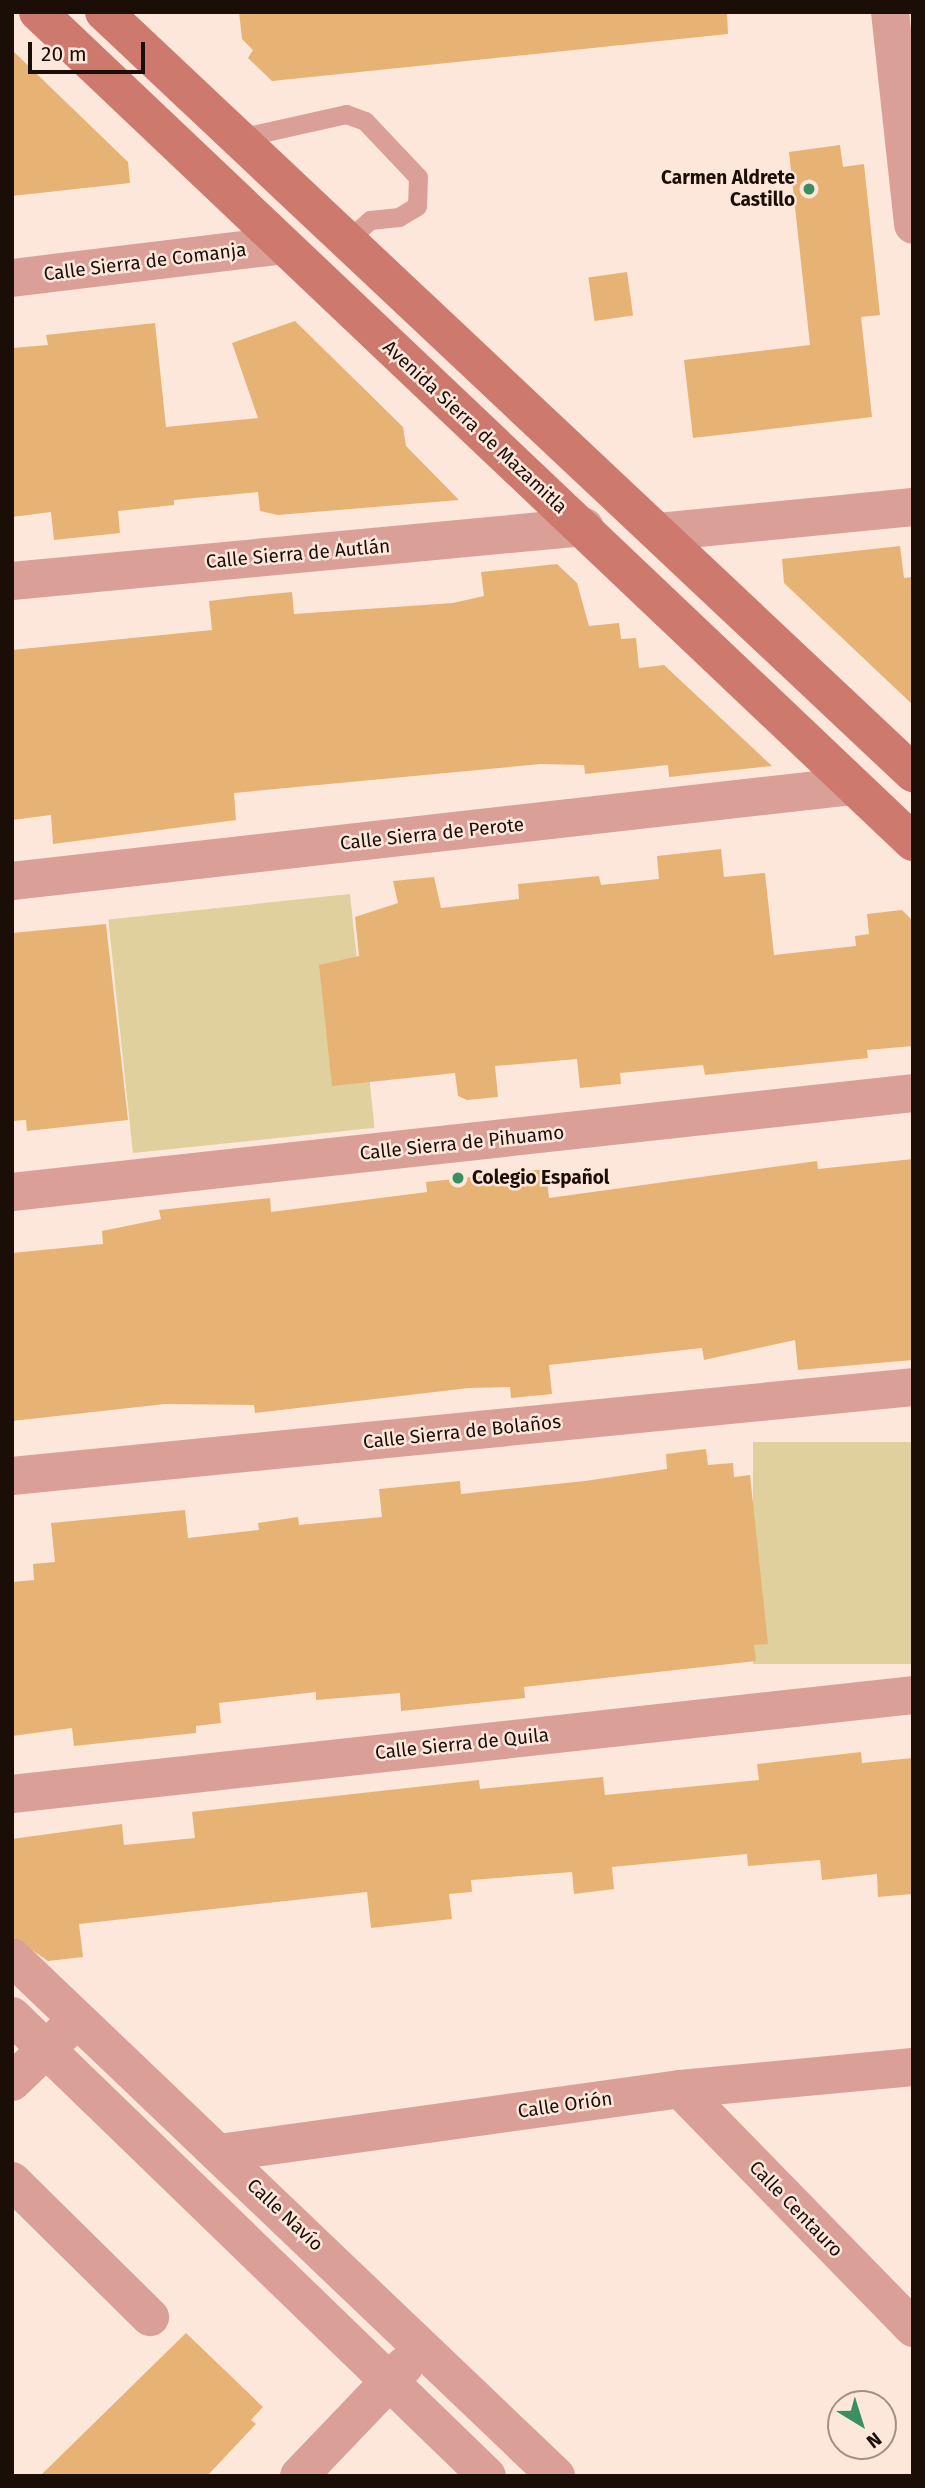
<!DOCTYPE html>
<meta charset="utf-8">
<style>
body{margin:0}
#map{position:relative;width:925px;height:2488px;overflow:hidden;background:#fde7db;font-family:"Fira Sans",sans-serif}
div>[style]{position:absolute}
.green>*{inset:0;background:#e0d09e;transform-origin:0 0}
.building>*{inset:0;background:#e7b375;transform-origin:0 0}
.lane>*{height:19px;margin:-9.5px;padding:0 9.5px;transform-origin:9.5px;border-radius:9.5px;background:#daa098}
.street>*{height:38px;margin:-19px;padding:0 19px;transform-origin:19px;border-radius:19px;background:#daa098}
.secondary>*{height:38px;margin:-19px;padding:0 19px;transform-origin:19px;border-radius:19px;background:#cd796e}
.dots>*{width:19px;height:19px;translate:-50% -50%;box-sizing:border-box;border:4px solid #fde7db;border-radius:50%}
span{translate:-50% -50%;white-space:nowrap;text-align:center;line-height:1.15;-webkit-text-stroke:5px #fde7db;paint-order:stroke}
.poi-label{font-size:19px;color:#1a0e07;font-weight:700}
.right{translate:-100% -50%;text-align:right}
.left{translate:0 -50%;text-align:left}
.street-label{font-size:19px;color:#1a0e07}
.frame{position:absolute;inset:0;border:14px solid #1a0e07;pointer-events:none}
.north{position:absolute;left:827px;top:2390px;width:70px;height:70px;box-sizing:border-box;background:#fde7db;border:2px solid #a29086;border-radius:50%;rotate:142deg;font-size:19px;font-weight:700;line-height:28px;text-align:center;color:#1a0e07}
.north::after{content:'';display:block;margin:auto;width:24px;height:32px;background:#398f62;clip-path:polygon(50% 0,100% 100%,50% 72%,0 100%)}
.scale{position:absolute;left:28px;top:42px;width:117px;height:32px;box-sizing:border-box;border:4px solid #1a0e07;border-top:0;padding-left:9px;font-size:21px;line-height:24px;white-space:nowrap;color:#1a0e07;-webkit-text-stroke:5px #fde7db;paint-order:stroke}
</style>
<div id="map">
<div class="green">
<i style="left:350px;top:894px;width:235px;height:243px;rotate:84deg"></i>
<i style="left:913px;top:1442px;width:222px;height:160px;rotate:90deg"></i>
</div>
<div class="building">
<i style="clip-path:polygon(239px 12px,727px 12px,728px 34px,272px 81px,248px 58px,253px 50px,242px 39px)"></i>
<i style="clip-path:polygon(12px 50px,128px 162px,130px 183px,12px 196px)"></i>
<i style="clip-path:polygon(840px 145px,843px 167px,864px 164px,880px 315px,861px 317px,872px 417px,693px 438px,684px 360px,810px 345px,789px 152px)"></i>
<i style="left:627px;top:272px;width:44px;height:39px;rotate:82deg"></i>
<i style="clip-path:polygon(295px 321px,403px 427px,406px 446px,459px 500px,278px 515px,260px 511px,258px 492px,174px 500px,174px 505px,118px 511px,120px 533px,54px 540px,51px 512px,12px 517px,12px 348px,48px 345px,46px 335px,155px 323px,166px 427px,206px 423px,258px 418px,232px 343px)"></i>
<i style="clip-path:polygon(900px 546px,904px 578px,913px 577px,913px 705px,784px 583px,782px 559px)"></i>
<i style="clip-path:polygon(557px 564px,577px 583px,589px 626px,619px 623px,621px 639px,636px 638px,639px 668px,664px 665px,772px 766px,669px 777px,668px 765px,585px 774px,584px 765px,541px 764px,234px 793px,236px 820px,53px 844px,51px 815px,12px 820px,12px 650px,212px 630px,209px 601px,251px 596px,292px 592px,294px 614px,453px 603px,484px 596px,481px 572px)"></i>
<i style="clip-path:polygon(721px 849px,724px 877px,765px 873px,774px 955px,856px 946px,855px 936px,869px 934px,867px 914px,902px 910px,913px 921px,913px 1046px,867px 1050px,868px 1058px,705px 1075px,703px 1065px,620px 1073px,621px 1084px,580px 1088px,577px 1059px,495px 1066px,498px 1097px,467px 1100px,458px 1096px,455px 1073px,332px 1086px,319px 965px,359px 956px,355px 917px,398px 903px,393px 881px,434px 877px,441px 908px,519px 899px,518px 884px,599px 876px,601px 885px,659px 879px,657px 856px)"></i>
<i style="clip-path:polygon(106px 924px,128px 1120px,27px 1131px,26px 1120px,12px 1121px,12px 933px)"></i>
<i style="clip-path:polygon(913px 1159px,913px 1360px,798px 1370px,795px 1340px,704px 1360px,702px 1348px,549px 1365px,552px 1394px,511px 1398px,510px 1387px,469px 1388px,255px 1413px,254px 1405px,165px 1404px,12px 1421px,12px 1253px,103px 1244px,102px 1231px,161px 1219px,159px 1210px,270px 1198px,271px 1212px,427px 1192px,426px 1182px,546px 1169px,549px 1198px,817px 1161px,818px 1169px)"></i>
<i style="clip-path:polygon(706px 1449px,708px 1465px,733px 1463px,734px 1477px,750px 1475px,768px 1644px,754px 1645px,756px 1661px,524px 1687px,525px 1698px,401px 1711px,400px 1693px,316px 1700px,316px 1692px,219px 1703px,221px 1723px,196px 1726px,196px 1733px,74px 1746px,72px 1728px,12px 1736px,12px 1582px,34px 1580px,33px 1564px,55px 1562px,51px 1523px,185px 1510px,188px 1538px,259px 1530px,258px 1523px,298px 1517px,299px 1525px,382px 1517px,379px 1489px,460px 1481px,461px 1494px,585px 1481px,667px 1469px,666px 1454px)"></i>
<i style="clip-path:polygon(861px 1752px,862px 1763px,913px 1758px,912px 1894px,878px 1897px,877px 1874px,822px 1880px,820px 1860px,748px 1866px,747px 1854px,612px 1867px,614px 1889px,574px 1894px,572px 1872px,471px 1880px,472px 1892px,449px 1894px,452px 1919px,371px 1928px,367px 1892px,79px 1924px,83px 1957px,48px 1961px,12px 1936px,12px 1839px,122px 1824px,124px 1845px,195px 1838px,192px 1812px,479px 1780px,480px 1789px,603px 1777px,605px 1795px,759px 1780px,757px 1764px)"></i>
<i style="clip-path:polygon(186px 2333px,263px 2407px,251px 2420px,256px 2424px,207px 2476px,40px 2476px)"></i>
</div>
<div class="lane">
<i style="left:239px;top:138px;width:110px;rotate:-12.6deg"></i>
<i style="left:346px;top:114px;width:20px;rotate:20deg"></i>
<i style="left:365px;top:121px;width:77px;rotate:46.6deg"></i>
<i style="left:418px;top:177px;width:29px;rotate:92deg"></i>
<i style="left:417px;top:206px;width:21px;rotate:149deg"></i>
<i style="left:399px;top:217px;width:29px;rotate:174deg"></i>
<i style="left:370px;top:220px;width:28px;rotate:138deg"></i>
</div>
<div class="street">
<i style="left:890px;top:12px;width:214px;rotate:83.8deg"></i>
<i style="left:12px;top:278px;width:268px;rotate:-6.9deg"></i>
<i style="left:658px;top:532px;width:256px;rotate:-5.6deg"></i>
<i style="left:12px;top:581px;width:575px;rotate:-5.39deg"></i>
<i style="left:12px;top:881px;width:845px;rotate:-6.45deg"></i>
<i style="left:12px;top:1192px;width:906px;rotate:-6.27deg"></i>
<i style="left:12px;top:1476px;width:905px;rotate:-5.64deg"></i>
<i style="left:12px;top:1794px;width:906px;rotate:-6.27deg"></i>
<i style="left:12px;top:1957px;width:752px;rotate:43.65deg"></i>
<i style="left:12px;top:2016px;width:661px;rotate:44.08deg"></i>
<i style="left:12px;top:2082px;width:75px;rotate:-43.9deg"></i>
<i style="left:680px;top:2089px;width:334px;rotate:45.7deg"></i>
<i style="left:219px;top:2153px;width:465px;rotate:-7.9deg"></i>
<i style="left:680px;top:2089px;width:234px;rotate:-5.4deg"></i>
<i style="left:12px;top:2181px;width:194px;rotate:44.6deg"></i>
<i style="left:299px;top:2476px;width:153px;rotate:-46.3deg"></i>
</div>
<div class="secondary">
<i style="left:38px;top:12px;width:1206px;rotate:43.49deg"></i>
<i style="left:104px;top:12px;width:1111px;rotate:43.25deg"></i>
</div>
<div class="dots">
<i style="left:809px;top:189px;background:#398f62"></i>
<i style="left:458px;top:1178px;background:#398f62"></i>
</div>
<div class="poi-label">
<span class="right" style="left:795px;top:189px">Carmen Aldrete<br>Castillo</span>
<span class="left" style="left:472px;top:1178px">Colegio Español</span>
</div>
<div class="street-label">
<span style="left:145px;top:262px;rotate:-7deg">Calle Sierra de Comanja</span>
<span style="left:475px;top:427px;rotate:43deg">Avenida Sierra de Mazamitla</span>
<span style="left:298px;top:554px;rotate:-5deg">Calle Sierra de Autlán</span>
<span style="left:432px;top:834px;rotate:-6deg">Calle Sierra de Perote</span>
<span style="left:462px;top:1143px;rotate:-6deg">Calle Sierra de Pihuamo</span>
<span style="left:462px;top:1432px;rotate:-6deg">Calle Sierra de Bolaños</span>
<span style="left:462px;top:1744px;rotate:-6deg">Calle Sierra de Quila</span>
<span style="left:565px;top:2105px;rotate:-8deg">Calle Orión</span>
<span style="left:796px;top:2209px;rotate:46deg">Calle Centauro</span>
<span style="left:285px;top:2215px;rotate:43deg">Calle Navío</span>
</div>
<div class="frame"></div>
<div class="north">N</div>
<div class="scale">20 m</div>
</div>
